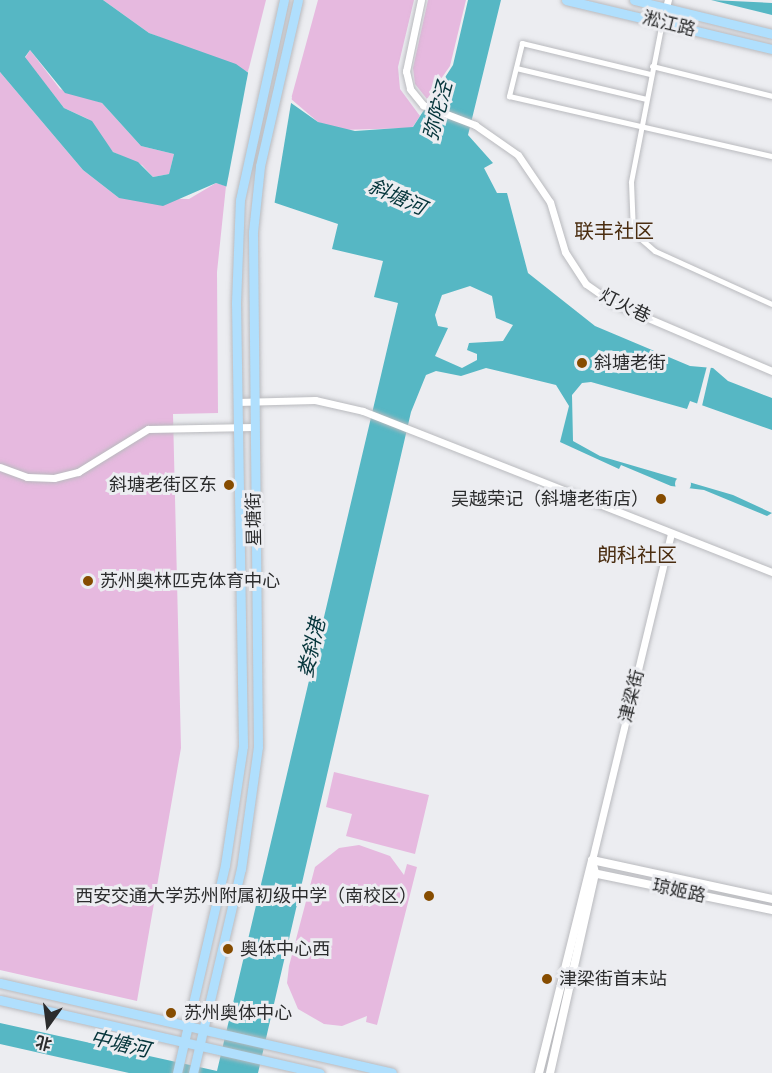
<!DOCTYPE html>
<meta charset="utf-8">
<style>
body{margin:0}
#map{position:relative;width:772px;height:1073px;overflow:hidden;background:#ecedf1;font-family:Montserrat,"Noto Sans SC",sans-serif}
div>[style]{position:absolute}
.green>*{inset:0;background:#e6b9df}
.water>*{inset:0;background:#56b7c4}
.pier>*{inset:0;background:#ecedf1}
.round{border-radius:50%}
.roads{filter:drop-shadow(0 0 2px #b9babe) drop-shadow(0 0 2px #b9babe)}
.minor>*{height:5px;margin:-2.5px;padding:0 2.5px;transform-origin:2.5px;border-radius:2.5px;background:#fff}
.tertiary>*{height:7px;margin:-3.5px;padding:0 3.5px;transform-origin:3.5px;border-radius:3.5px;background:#fff}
.secondary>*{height:8px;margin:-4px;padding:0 4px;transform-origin:4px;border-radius:4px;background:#fff}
.primary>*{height:9px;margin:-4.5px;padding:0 4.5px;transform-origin:4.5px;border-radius:4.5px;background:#b0dffd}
.dots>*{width:16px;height:16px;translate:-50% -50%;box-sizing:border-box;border:3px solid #ecedf1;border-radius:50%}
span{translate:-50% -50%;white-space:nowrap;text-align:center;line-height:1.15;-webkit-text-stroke:6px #ecedf1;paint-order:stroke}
.street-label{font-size:18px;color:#2b2c2d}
.poi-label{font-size:18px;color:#2b2c2d}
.left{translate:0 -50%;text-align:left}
.right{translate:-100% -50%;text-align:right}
.water-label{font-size:20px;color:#04343a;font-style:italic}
.neighbourhood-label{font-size:20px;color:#4a2d10}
.north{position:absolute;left:18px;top:995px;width:60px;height:60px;-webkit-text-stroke:4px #ecedf1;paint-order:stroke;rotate:194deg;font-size:16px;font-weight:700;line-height:24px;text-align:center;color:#2b2c2d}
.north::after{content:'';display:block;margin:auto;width:21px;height:27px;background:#2b2c2d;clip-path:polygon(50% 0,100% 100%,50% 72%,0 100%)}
</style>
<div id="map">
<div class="green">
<i style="clip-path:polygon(103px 0,266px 0,248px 72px,149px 33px)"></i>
<i style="clip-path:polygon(318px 0,414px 0,398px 67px,400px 89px,420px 116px,412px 128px,340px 130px,318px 122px,291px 99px)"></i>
<i style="clip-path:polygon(428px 0,466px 0,450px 66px,427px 99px,415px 84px,413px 68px)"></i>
<i style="clip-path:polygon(30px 50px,60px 89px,102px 103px,141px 146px,174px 154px,169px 174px,153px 177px,142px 165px,113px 152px,88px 119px,64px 108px,25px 58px)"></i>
<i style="clip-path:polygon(0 72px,83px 170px,119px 198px,189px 199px,216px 183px,226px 186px,217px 272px,218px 413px,173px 414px,181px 748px,137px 1001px,0 970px)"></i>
<i style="clip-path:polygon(334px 772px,429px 795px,415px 854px,346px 836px,352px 814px,326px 807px)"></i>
<i style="clip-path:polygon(359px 845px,390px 856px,404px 875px,407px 864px,417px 867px,377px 1025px,366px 1022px,367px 1016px,342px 1026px,324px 1024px,298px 1009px,287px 983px,289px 966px,315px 867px,339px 848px)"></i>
</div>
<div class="water">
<i style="clip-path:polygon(evenodd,0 0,103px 0,149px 33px,236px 64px,318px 122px,355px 131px,413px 127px,453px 65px,468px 0,501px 0,468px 135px,493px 163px,484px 168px,497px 193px,507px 193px,528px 273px,595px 326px,690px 366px,713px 368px,728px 381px,772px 398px,772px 430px,690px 401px,687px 409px,591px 382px,582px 383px,572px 395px,573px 441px,600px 456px,733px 495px,772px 513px,767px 516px,704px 490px,671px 486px,621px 465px,619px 469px,560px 442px,569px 406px,556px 385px,486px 368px,461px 376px,436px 371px,426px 375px,411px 412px,258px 1073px,129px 1073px,0 1044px,0 1023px,217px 1071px,398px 303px,374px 297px,383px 261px,332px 249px,338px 224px,216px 183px,163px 206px,119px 198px,83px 170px,0 72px,0 0,30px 50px,65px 93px,102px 103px,141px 146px,174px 154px,169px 174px,153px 177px,138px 162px,113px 152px,92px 121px,64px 108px,25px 57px,30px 50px,0 0,470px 286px,492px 296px,496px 318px,513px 325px,503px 341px,469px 343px,467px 350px,477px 354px,477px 360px,462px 368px,435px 356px,448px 328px,438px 326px,435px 315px,442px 295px,470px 286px)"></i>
<i style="clip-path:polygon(711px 0,772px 3px,772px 15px)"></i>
</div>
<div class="pier">
<i style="clip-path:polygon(249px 68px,292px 97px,274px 206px,226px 189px)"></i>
<i style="clip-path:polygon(707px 366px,711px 367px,702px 406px,697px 404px)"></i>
<i class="round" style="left:675px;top:476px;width:16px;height:16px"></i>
</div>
<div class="roads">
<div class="minor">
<i style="left:662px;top:22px;width:163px;rotate:101deg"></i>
<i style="left:631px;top:182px;width:50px;rotate:87.7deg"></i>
<i style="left:633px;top:232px;width:29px;rotate:41deg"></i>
<i style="left:655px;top:251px;width:128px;rotate:24.4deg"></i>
<i style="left:652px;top:66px;width:124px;rotate:14deg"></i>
<i style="left:516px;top:68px;width:134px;rotate:13.4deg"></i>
<i style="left:650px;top:74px;width:132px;rotate:-166.4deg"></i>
<i style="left:522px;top:43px;width:55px;rotate:103.8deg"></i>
<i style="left:509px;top:96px;width:270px;rotate:12.9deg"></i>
</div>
<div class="tertiary">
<i style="left:421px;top:0;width:73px;rotate:101.9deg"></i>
<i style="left:406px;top:71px;width:18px;rotate:77deg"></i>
<i style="left:410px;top:89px;width:21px;rotate:51deg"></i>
<i style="left:423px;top:105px;width:56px;rotate:21deg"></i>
<i style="left:475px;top:125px;width:52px;rotate:34.9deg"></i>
<i style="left:518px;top:155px;width:57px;rotate:55.8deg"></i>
<i style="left:550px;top:202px;width:52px;rotate:73.3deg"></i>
<i style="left:565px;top:252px;width:38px;rotate:57deg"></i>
<i style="left:586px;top:284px;width:35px;rotate:35deg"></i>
<i style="left:615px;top:304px;width:171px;rotate:23.1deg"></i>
<i style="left:662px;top:22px;width:23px;rotate:-75deg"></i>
<i style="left:237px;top:402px;width:78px;rotate:-1.5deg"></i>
<i style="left:315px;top:400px;width:49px;rotate:12.9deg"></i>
<i style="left:363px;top:411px;width:440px;rotate:21.5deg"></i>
<i style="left:0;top:467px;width:29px;rotate:20deg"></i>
<i style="left:27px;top:477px;width:27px;rotate:2deg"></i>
<i style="left:54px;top:478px;width:25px;rotate:-14deg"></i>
<i style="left:78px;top:472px;width:82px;rotate:-31.6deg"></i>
<i style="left:148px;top:429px;width:104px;rotate:-1.1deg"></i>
<i style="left:592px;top:860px;width:336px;rotate:-76.4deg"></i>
</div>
<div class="secondary">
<i style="left:592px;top:860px;width:184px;rotate:12.2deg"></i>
<i style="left:593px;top:873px;width:183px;rotate:11.7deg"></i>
<i style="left:539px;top:1073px;width:219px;rotate:-76deg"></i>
<i style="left:550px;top:1073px;width:205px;rotate:-77.3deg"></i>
<i style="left:595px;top:873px;width:13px;rotate:-103deg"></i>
</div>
<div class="primary">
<i style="left:566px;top:0;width:212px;rotate:13.4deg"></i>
<i style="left:634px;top:0;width:142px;rotate:13.8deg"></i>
<i style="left:0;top:983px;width:402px;rotate:12.9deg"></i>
<i style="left:0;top:1000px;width:328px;rotate:12.9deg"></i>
<i style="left:177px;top:1073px;width:213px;rotate:-77deg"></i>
<i style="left:225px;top:865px;width:120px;rotate:-81.4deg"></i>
<i style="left:243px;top:746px;width:443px;rotate:-90.9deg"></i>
<i style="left:236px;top:303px;width:103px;rotate:-87.8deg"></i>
<i style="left:240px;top:200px;width:205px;rotate:-77.6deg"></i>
<i style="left:193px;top:1073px;width:210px;rotate:-76.8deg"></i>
<i style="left:241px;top:869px;width:123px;rotate:-82.1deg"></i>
<i style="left:258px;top:747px;width:515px;rotate:-90.56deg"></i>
<i style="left:253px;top:232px;width:66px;rotate:-83.9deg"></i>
<i style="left:260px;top:166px;width:170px;rotate:-77.1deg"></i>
</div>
</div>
<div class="dots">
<i style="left:582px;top:363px;background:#864c00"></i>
<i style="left:229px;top:485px;background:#864c00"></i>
<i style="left:661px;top:499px;background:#864c00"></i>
<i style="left:88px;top:581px;background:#864c00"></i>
<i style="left:429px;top:896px;background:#864c00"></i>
<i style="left:228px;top:949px;background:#864c00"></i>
<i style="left:547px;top:979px;background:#864c00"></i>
<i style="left:171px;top:1013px;background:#864c00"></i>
</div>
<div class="street-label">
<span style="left:669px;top:24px;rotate:14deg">淞江路</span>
<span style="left:625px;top:306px;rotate:26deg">灯火巷</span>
<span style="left:254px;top:519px;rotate:-91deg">星塘街</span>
<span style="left:632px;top:696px;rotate:-76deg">津梁街</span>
<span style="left:679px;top:891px;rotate:12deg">琼姬路</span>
</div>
<div class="poi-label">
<span class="left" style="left:594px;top:363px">斜塘老街</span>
<span class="right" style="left:217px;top:485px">斜塘老街区东</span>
<span class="right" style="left:649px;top:499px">吴越荣记（斜塘老街店）</span>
<span class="left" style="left:100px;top:581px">苏州奥林匹克体育中心</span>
<span class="right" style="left:417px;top:896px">西安交通大学苏州附属初级中学（南校区）</span>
<span class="left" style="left:240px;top:949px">奥体中心西</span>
<span class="left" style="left:559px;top:979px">津梁街首末站</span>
<span class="left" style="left:184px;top:1013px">苏州奥体中心</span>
</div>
<div class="water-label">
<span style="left:438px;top:111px;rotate:-75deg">弥陀泾</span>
<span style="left:397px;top:197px;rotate:24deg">斜塘河</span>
<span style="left:312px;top:648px;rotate:-77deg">娄斜港</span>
<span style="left:120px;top:1044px;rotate:13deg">中塘河</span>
</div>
<div class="neighbourhood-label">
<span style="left:614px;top:231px">联丰社区</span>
<span style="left:637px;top:555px">朗科社区</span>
</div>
<div class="north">北</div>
</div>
